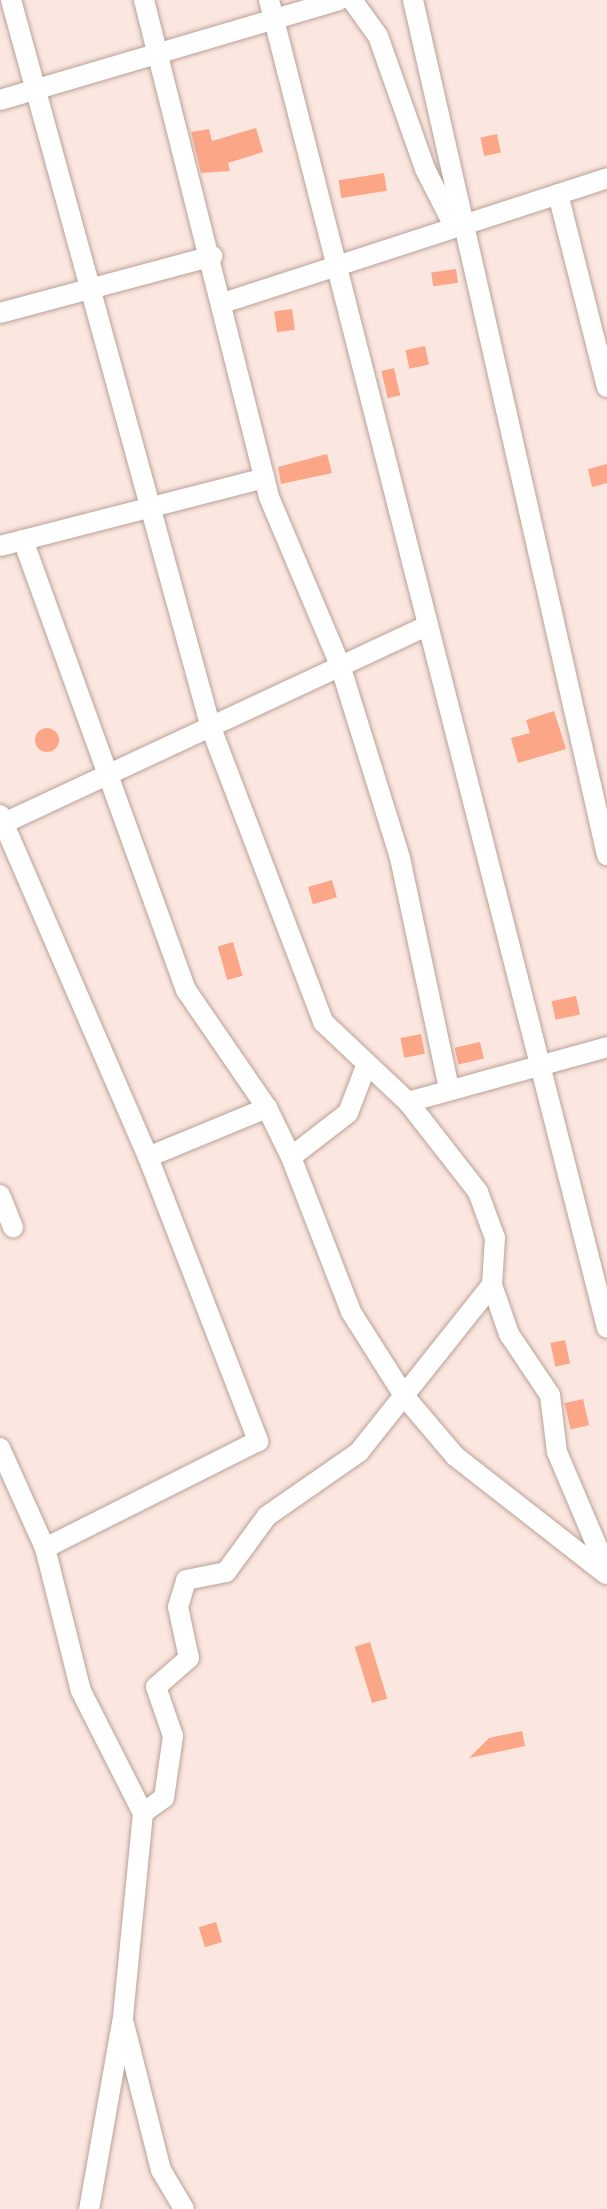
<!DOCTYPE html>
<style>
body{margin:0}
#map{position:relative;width:607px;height:2209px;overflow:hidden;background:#fbe7df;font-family:Barlow,sans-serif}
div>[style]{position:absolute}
.building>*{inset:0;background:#fba686;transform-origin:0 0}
.round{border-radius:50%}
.roads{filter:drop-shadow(0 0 2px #b9a198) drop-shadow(0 0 2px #b9a198)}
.minor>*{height:20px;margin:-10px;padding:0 10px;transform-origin:10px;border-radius:10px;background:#fff}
span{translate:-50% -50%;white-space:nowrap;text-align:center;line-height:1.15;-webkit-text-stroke:7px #fff;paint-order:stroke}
</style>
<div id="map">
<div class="building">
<i style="clip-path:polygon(256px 128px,263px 152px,228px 163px,230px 171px,201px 173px,191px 132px,209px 129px,212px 141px)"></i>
<i style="left:497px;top:134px;width:19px;height:17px;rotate:78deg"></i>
<i style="left:384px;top:173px;width:18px;height:46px;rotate:81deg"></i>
<i style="left:456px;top:269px;width:14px;height:25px;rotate:82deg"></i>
<i style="left:292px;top:309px;width:21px;height:18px;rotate:82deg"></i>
<i style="left:425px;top:346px;width:19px;height:20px;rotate:78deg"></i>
<i style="left:394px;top:368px;width:28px;height:13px;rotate:77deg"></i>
<i style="clip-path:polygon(327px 454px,332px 473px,281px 484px,278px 467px)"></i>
<i style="clip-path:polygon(607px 464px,607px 483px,592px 487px,588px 469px)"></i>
<i style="clip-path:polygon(554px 711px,566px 749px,518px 763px,511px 738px,530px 733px,526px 720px)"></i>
<i class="round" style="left:35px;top:728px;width:24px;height:24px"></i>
<i style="left:332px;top:880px;width:18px;height:25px;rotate:74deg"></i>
<i style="left:233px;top:942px;width:35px;height:16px;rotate:74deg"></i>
<i style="left:576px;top:996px;width:19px;height:25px;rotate:78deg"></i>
<i style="left:421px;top:1034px;width:20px;height:21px;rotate:79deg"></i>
<i style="left:480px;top:1042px;width:17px;height:26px;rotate:77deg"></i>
<i style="left:565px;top:1340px;width:24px;height:15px;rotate:78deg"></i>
<i style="left:583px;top:1399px;width:27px;height:19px;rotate:77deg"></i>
<i style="left:370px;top:1642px;width:59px;height:16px;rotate:73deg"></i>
<i style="clip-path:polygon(522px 1731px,525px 1746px,469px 1758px,489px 1738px)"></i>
<i style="left:216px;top:1922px;width:21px;height:18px;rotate:73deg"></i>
</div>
<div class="roads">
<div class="minor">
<i style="left:11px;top:0;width:755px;rotate:74.64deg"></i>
<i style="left:211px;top:728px;width:315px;rotate:69.1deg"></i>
<i style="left:323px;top:1022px;width:117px;rotate:43.3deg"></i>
<i style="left:408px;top:1102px;width:114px;rotate:52.1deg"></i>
<i style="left:478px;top:1192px;width:49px;rotate:69.7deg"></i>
<i style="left:495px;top:1238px;width:47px;rotate:93.7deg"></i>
<i style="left:492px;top:1285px;width:52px;rotate:70.9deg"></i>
<i style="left:509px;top:1334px;width:73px;rotate:56.1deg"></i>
<i style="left:550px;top:1395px;width:57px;rotate:83deg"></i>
<i style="left:557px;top:1452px;width:128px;rotate:67deg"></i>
<i style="left:144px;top:0;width:512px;rotate:75.88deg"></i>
<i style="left:269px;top:497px;width:182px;rotate:67.1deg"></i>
<i style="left:340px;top:665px;width:202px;rotate:72.7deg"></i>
<i style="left:400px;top:858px;width:236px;rotate:78deg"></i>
<i style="left:269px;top:0;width:1370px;rotate:75.72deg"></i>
<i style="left:352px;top:0;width:44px;rotate:54.2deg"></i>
<i style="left:378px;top:36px;width:141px;rotate:70.5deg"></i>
<i style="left:425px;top:169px;width:64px;rotate:63deg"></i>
<i style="left:413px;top:0;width:877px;rotate:77.22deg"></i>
<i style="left:0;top:100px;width:353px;rotate:-16.4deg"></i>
<i style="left:558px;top:194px;width:199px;rotate:75.8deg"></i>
<i style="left:223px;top:303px;width:404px;rotate:-18deg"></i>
<i style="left:0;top:313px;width:220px;rotate:-15deg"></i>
<i style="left:23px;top:540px;width:479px;rotate:70.1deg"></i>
<i style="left:186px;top:990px;width:143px;rotate:55.5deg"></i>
<i style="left:267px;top:1108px;width:55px;rotate:63.9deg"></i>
<i style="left:291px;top:1157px;width:72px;rotate:-37.7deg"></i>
<i style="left:348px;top:1113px;width:50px;rotate:-69deg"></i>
<i style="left:0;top:546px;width:273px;rotate:-14.4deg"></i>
<i style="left:0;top:815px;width:373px;rotate:66.6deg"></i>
<i style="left:148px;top:1157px;width:305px;rotate:68.8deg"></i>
<i style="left:258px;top:1441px;width:238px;rotate:153.3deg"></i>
<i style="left:0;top:825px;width:472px;rotate:-25deg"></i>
<i style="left:408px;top:1102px;width:206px;rotate:-15.4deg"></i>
<i style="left:148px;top:1157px;width:129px;rotate:-22.4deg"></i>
<i style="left:291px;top:1157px;width:166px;rotate:68.8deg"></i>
<i style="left:351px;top:1312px;width:101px;rotate:57.6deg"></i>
<i style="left:405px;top:1397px;width:77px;rotate:49.7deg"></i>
<i style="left:455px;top:1456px;width:192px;rotate:38deg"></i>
<i style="left:0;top:1195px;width:35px;rotate:68deg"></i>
<i style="left:0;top:1448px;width:110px;rotate:65.8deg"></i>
<i style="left:45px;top:1548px;width:147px;rotate:75.9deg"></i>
<i style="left:81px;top:1691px;width:137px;rotate:63.1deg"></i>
<i style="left:143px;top:1813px;width:205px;rotate:95.6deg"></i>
<i style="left:123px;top:2017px;width:195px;rotate:100deg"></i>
<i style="left:143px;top:1813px;width:26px;rotate:-36deg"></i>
<i style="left:164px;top:1798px;width:63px;rotate:-81.7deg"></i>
<i style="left:173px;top:1736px;width:52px;rotate:-109.1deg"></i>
<i style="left:156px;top:1687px;width:44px;rotate:-41.3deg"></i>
<i style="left:189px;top:1658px;width:52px;rotate:-102.2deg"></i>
<i style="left:178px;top:1607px;width:28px;rotate:-73deg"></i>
<i style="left:186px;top:1580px;width:41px;rotate:-11.3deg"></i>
<i style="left:226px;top:1572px;width:69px;rotate:-53.8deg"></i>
<i style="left:267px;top:1516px;width:112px;rotate:-34.8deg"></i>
<i style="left:359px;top:1452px;width:213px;rotate:-51.5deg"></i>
<i style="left:124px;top:2024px;width:151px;rotate:75.8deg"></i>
<i style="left:161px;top:2170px;width:45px;rotate:59.5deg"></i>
</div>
</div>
</div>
